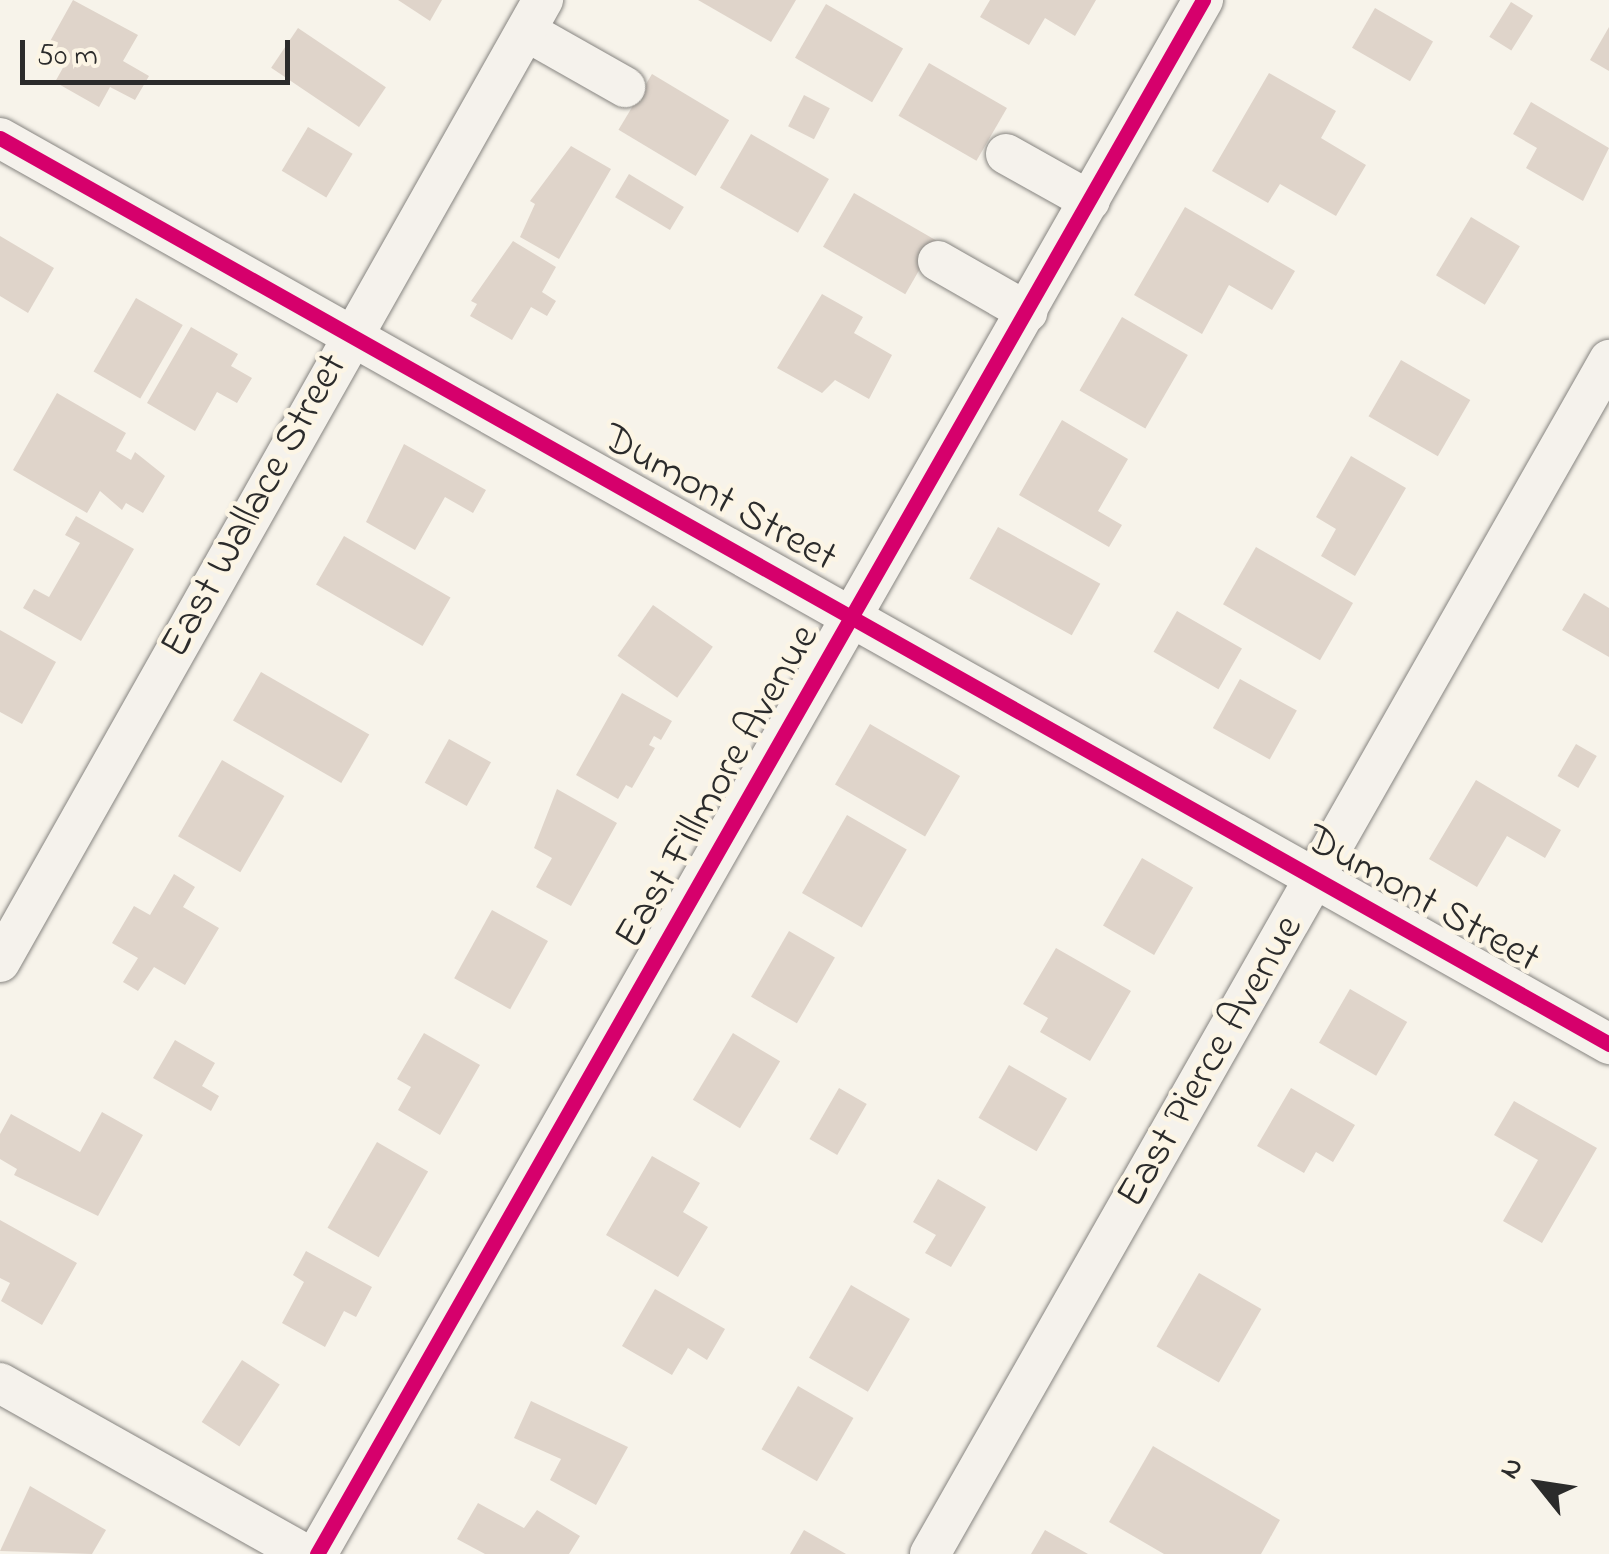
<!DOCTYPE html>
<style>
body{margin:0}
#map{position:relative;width:1609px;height:1554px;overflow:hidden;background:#f7f3ea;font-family:"Indie Flower",sans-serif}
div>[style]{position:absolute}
.building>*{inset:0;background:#dfd4ca;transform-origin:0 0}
.roads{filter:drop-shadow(0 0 2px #878581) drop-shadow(0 0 2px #878581)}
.minor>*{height:40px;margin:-20px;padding:0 20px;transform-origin:20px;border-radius:20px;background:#f5f2ec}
.cycleway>*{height:15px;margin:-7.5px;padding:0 7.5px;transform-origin:7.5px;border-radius:7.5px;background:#d6006c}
span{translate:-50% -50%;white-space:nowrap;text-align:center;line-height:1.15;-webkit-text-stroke:9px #fcf5e5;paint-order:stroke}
.street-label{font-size:42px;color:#2b2b2b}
.north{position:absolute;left:1489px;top:1434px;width:100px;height:100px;-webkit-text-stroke:8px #fcf5e5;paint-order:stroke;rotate:300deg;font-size:28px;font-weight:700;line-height:40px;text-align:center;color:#2b2b2b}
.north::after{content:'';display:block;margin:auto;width:35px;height:45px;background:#2b2b2b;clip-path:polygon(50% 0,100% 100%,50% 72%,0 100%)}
.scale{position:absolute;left:20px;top:40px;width:270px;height:45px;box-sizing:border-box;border:5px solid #2b2b2b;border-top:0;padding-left:12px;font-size:30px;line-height:35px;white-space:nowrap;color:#2b2b2b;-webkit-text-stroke:8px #fcf5e5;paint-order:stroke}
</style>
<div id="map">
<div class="building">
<i style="clip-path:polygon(73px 0,138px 35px,123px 61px,149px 76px,135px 100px,110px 87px,99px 107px,55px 82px,69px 57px,48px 45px)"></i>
<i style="clip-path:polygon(398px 0,442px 0,430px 21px)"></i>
<i style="clip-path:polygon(698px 0,796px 0,771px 42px)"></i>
<i style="clip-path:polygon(990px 0,1096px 0,1075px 36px,1045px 18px,1029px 45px,980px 17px)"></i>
<i style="left:1511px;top:2px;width:26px;height:41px;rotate:32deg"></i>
<i style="left:826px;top:4px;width:89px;height:62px;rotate:30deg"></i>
<i style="left:1375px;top:8px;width:67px;height:46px;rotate:30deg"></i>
<i style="clip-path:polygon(1609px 27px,1609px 71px,1590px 60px)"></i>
<i style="left:298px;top:28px;width:106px;height:48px;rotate:34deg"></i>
<i style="left:929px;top:63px;width:90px;height:61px;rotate:30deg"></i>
<i style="clip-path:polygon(1269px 73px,1336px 111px,1321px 138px,1366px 165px,1336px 216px,1280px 184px,1268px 203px,1212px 171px)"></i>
<i style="left:652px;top:74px;width:90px;height:65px;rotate:31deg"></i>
<i style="left:804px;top:95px;width:29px;height:35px;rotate:27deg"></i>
<i style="clip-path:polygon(1531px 102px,1609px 148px,1583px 201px,1526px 168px,1537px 148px,1513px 134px)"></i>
<i style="left:308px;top:127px;width:52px;height:51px;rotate:31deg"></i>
<i style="left:751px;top:134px;width:90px;height:62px;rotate:30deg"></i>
<i style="clip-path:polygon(571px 146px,611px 169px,559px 259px,520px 237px,535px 204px,530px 201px)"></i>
<i style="left:629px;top:174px;width:64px;height:27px;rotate:31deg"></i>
<i style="left:854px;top:193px;width:95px;height:62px;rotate:30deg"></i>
<i style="clip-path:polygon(1185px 207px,1295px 271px,1272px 310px,1229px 285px,1202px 334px,1134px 295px)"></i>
<i style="left:1471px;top:217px;width:57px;height:68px;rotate:31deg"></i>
<i style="clip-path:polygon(0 236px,54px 268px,28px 313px,0 296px)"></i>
<i style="clip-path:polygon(513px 241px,556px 267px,542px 292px,556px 301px,547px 316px,531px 307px,512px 340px,470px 316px,477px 304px,471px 301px)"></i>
<i style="clip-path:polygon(822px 294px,863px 317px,854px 333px,892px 355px,869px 399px,835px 380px,822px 393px,777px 368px)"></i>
<i style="left:136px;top:298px;width:54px;height:85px;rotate:30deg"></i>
<i style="left:1122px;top:317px;width:76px;height:85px;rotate:30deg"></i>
<i style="clip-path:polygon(191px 327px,238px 354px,231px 366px,252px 378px,237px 403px,217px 392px,195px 431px,147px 403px)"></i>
<i style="left:1401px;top:360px;width:80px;height:65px;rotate:30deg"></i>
<i style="clip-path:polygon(57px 393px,126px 433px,116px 451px,131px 460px,135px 452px,165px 476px,143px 513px,126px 503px,122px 510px,100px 491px,87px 513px,13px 470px)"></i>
<i style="clip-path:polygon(1062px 420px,1128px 459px,1098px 511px,1122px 525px,1109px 547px,1019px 495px)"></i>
<i style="clip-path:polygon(404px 444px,486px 490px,473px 513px,445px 497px,415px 550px,366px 522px)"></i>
<i style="clip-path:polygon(1351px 456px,1406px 488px,1355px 576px,1321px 556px,1336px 529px,1316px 517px)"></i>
<i style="clip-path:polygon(76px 516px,134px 549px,81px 641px,23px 608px,34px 589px,49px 597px,80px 543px,65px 535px)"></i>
<i style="left:998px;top:527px;width:117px;height:59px;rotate:29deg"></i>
<i style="left:344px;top:536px;width:123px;height:56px;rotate:30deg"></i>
<i style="left:1256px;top:547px;width:112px;height:66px;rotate:30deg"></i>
<i style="clip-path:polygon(1584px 593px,1609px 608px,1609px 657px,1562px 630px)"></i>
<i style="left:653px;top:605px;width:73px;height:62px;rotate:35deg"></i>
<i style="left:1177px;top:611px;width:75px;height:47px;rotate:30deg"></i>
<i style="clip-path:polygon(0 630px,56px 662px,22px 724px,0 712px)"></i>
<i style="left:261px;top:672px;width:125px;height:56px;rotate:30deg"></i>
<i style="left:1240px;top:679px;width:65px;height:56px;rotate:29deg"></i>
<i style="clip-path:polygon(622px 693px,672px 721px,661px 740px,654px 736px,649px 745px,655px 748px,632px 788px,626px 785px,618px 799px,576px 775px)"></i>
<i style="left:870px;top:724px;width:104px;height:70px;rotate:30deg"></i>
<i style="left:449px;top:739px;width:48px;height:50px;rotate:29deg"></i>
<i style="left:1576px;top:744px;width:24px;height:37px;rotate:30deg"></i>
<i style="left:222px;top:760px;width:72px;height:88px;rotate:30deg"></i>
<i style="clip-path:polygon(1476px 780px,1561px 830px,1545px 858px,1507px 836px,1477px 887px,1429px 859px)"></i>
<i style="clip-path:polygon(557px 789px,617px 823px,571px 906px,536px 887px,552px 858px,534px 848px)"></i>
<i style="left:847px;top:815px;width:69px;height:90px;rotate:30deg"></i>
<i style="left:1142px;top:858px;width:59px;height:78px;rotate:30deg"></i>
<i style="clip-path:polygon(174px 874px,195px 887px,183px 907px,219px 928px,185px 985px,154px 967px,138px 991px,123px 982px,138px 958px,112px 943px,134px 906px,150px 915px)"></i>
<i style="left:492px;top:910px;width:64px;height:78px;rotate:29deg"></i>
<i style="left:789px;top:931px;width:53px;height:76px;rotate:30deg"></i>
<i style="clip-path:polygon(1056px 948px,1131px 991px,1090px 1061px,1040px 1032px,1048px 1018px,1023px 1004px)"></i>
<i style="left:1350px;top:989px;width:66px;height:62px;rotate:30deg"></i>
<i style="clip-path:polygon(424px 1033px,480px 1065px,440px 1135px,398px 1110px,411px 1087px,397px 1079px)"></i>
<i style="left:733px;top:1033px;width:55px;height:78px;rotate:31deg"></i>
<i style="clip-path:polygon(175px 1040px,215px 1063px,202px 1086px,219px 1096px,211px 1111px,153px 1078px)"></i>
<i style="left:1009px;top:1065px;width:67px;height:61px;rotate:30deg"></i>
<i style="left:839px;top:1088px;width:32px;height:59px;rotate:30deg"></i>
<i style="clip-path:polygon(1291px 1088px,1355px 1125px,1333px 1162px,1316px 1152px,1304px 1173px,1257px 1146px)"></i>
<i style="clip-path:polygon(1514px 1101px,1597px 1148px,1542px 1243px,1503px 1221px,1538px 1160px,1494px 1135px)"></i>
<i style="clip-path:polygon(102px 1112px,143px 1135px,98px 1216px,14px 1175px,17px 1169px,0 1159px,0 1134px,11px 1114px,80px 1152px)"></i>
<i style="left:377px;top:1142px;width:59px;height:99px;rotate:30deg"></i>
<i style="clip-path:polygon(652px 1156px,700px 1183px,683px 1212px,708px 1227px,678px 1277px,606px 1235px)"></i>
<i style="clip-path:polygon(938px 1179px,986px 1207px,951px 1267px,925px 1253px,936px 1235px,913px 1222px)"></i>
<i style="clip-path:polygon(0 1220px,77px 1263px,42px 1325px,1px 1301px,10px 1283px,0 1278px)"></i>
<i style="clip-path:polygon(306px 1251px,372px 1287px,356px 1317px,344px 1311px,325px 1347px,282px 1323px,304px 1282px,293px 1275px)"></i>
<i style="left:1199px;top:1273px;width:72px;height:85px;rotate:30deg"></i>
<i style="left:851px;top:1285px;width:68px;height:84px;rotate:30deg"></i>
<i style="clip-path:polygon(655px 1289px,725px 1329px,707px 1360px,688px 1348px,672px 1375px,622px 1346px)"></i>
<i style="left:242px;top:1360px;width:45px;height:74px;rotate:33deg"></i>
<i style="left:798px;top:1386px;width:64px;height:73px;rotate:30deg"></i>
<i style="clip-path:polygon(531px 1401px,628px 1447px,596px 1505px,550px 1480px,561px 1459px,514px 1438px)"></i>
<i style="clip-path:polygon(1153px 1446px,1280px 1520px,1261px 1554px,1164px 1554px,1109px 1522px)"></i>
<i style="clip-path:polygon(30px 1486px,106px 1530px,92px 1554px,0 1551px)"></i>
<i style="clip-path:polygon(478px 1503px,524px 1528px,537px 1510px,580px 1536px,569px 1554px,485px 1554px,457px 1539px)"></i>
<i style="clip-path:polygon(804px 1530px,846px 1554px,790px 1554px)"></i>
<i style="clip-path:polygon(1045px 1530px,1088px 1554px,1031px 1554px)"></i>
</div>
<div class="roads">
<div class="minor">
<i style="left:526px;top:31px;width:114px;rotate:29.5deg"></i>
<i style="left:0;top:138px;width:1847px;rotate:29.38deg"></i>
<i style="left:1006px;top:154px;width:96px;rotate:29.2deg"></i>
<i style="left:938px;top:261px;width:103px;rotate:29.8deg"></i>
<i style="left:0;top:962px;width:1105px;rotate:-60.56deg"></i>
<i style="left:0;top:1383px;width:350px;rotate:29.3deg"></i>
<i style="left:317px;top:1554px;width:1789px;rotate:-60.31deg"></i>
<i style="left:930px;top:1554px;width:1374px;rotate:-60.37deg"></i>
</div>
</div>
<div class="cycleway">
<i style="left:0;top:138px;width:1847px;rotate:29.38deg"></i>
<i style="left:317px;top:1554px;width:1789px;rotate:-60.31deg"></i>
</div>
<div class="street-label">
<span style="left:719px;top:499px;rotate:29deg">Dumont Street</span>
<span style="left:255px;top:506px;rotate:-61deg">East Wallace Street</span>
<span style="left:718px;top:787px;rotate:-60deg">East Fillmore Avenue</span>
<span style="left:1422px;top:900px;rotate:29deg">Dumont Street</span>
<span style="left:1211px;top:1062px;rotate:-60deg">East Pierce Avenue</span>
</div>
<div class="north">N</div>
<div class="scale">50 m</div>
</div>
